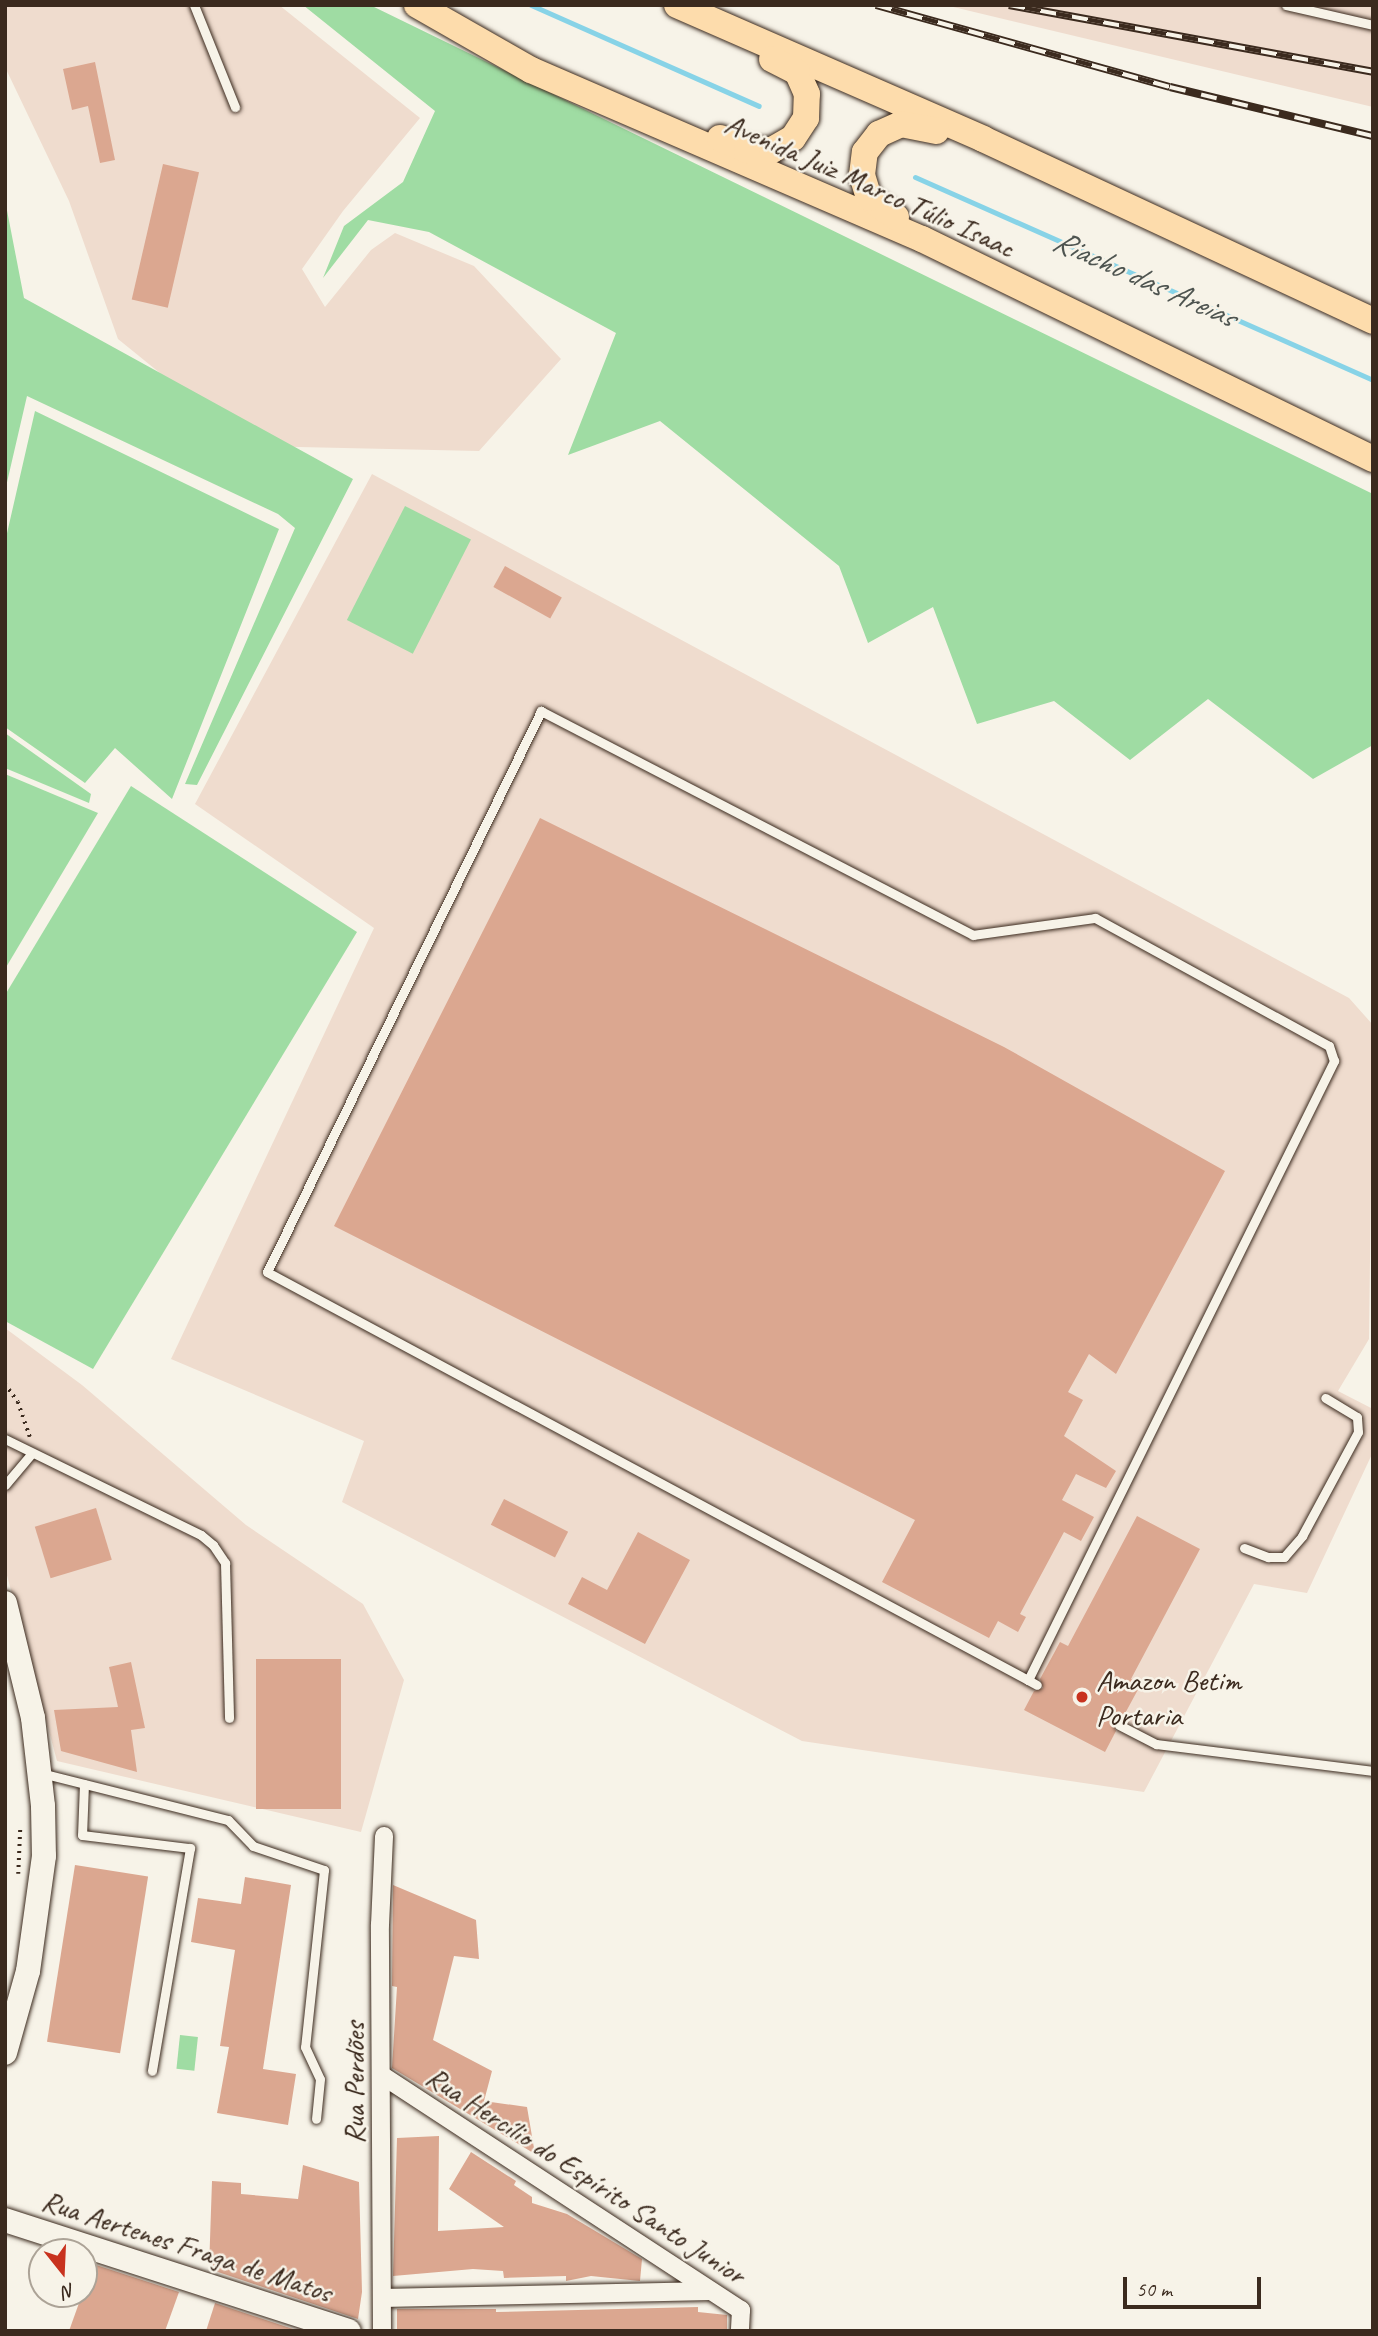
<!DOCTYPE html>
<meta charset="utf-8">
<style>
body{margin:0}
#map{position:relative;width:1378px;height:2336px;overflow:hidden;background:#f7f3e8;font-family:Caveat,sans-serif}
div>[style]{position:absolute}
.built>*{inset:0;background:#efdcce}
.green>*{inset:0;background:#9fdca3;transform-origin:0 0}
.stream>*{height:5px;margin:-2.5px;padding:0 2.5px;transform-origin:2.5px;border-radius:2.5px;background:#87d3e7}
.building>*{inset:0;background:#dba790;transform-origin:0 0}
.path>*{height:3.5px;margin-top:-1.75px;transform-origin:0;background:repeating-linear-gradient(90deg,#3b2a1e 0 2px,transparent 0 7px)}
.roads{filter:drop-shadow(0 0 2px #3b2a1e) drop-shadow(0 0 2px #3b2a1e)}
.lane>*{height:9px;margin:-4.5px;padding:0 4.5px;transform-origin:4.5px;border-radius:4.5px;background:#f7f3e8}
.street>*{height:18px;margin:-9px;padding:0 9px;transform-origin:9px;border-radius:9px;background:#f7f3e8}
.secondary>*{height:24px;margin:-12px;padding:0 12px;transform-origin:12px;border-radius:12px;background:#f7f3e8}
.primary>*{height:26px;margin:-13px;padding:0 13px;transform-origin:13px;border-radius:13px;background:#fddcac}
.rail>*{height:8px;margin-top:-4px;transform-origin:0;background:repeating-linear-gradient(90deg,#f7f3e8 0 16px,#3b2a1e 0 32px);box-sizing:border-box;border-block:2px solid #3b2a1e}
.dots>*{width:19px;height:19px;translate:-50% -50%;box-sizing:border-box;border:4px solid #f7f3e8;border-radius:50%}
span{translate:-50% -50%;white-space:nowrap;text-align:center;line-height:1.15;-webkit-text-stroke:5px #f7f3e8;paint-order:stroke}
.street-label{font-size:30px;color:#3b2a1e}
.poi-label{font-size:30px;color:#3b2a1e}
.left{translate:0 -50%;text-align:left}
.water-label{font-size:32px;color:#4e5450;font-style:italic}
.frame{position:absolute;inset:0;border:7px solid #3b2a1e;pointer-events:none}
.north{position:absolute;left:28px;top:2238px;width:70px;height:70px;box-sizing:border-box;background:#f7f3e8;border:2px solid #aca397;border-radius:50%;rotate:162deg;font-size:19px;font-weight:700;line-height:28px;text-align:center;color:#3b2a1e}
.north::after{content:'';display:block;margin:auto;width:24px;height:32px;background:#c8321e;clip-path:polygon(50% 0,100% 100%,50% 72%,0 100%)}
.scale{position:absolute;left:1123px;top:2277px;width:138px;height:32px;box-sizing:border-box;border:4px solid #3b2a1e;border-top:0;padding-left:9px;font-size:21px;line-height:24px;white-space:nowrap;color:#3b2a1e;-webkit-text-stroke:5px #f7f3e8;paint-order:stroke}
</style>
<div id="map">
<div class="built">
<i style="clip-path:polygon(5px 5px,279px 5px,420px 118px,343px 211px,302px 269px,325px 307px,371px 250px,395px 233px,474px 266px,561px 359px,479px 451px,250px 446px,118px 339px,69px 201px,5px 67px)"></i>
<i style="clip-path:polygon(945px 5px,1373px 5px,1373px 107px)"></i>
<i style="clip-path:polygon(372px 474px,1349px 998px,1373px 1025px,1369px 1339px,1338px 1391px,1373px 1409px,1373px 1452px,1307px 1593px,1254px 1584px,1144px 1792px,802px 1741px,342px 1502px,364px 1441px,171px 1359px,374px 928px,195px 804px)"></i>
<i style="clip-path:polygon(5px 1328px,82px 1385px,246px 1525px,363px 1604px,404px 1680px,361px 1832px,57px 1761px,5px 1568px)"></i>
</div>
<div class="green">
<i style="clip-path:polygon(303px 5px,370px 5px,1373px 494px,1373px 745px,1313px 779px,1208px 699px,1130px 760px,1054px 701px,977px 724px,933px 607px,868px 643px,839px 566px,660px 421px,568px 455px,616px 333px,429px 232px,368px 220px,323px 278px,344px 226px,403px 182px,435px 111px)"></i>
<i style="clip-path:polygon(5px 200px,24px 298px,353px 479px,197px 785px,185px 784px,295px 528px,278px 514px,27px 396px,5px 491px)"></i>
<i style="clip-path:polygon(35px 411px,279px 529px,172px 799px,115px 748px,85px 783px,5px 727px,5px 542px)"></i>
<i style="left:405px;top:506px;width:74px;height:128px;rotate:27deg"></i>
<i style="clip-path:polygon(5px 733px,91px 794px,89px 803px,5px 768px)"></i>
<i style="clip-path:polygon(5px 774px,98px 813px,5px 969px)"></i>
<i style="clip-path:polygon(131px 786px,357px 932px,93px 1369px,5px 1321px,5px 995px)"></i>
<i style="left:180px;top:2035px;width:18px;height:34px;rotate:6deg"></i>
</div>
<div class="stream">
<i style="left:531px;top:5px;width:249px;rotate:23.9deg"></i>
<i style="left:915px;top:177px;width:501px;rotate:23.9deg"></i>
</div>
<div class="building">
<i style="clip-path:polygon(95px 62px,115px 160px,100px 163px,88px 106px,72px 110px,63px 69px)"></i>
<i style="left:163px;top:164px;width:37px;height:139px;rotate:13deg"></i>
<i style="left:505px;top:566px;width:65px;height:24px;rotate:29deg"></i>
<i style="clip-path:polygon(540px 818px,1004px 1047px,1225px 1171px,1116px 1374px,1089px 1354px,1068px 1392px,1083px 1400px,1064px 1436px,1116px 1471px,1106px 1488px,1076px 1474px,1062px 1500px,1094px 1517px,1081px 1541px,1064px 1532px,1020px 1614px,1026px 1617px,1018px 1632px,998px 1621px,989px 1638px,882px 1582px,915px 1520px,334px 1226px)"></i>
<i style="left:504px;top:1499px;width:72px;height:29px;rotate:27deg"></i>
<i style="left:96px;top:1508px;width:54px;height:64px;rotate:73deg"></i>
<i style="clip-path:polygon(1137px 1516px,1200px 1549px,1131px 1679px,1141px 1684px,1122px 1719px,1113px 1721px,1116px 1731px,1105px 1752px,1024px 1710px,1034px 1691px,1043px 1688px,1040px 1679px,1060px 1642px,1068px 1646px)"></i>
<i style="clip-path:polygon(638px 1532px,690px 1560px,645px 1644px,568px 1604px,582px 1577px,607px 1590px)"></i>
<i style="left:341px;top:1659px;width:150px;height:85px;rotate:90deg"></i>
<i style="clip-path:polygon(131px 1662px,145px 1728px,131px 1730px,137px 1772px,61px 1751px,54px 1710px,118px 1707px,109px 1667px)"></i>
<i style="left:75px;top:1865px;width:74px;height:179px;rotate:9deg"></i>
<i style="clip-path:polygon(245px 1877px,291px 1885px,263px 2069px,296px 2074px,288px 2125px,217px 2113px,229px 2047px,220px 2046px,235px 1950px,191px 1942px,198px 1898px,241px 1904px)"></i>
<i style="clip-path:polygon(393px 1885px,476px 1920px,479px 1959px,454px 1956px,433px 2040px,492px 2071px,484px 2101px,527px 2107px,535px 2154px,392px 2068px,397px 1987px,392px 1986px)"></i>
<i style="clip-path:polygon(439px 2136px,438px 2231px,504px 2227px,449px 2189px,471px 2152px,516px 2181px,514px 2185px,532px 2197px,532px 2203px,567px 2214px,642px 2259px,640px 2281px,591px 2276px,566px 2281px,566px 2276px,504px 2278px,503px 2271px,473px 2269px,393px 2276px,397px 2138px)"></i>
<i style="clip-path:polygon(303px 2165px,359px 2182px,362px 2292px,358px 2319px,209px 2269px,212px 2181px,241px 2183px,241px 2194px,298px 2199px)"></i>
<i style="clip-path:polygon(93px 2264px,179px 2292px,165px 2331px,69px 2331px)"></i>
<i style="clip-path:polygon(215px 2303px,296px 2330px,296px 2331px,206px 2331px)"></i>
<i style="clip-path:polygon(698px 2307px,698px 2312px,727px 2315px,727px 2331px,397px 2331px,397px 2309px,496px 2309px,496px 2312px)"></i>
</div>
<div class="path">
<i style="left:5px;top:1384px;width:22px;rotate:54deg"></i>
<i style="left:18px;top:1402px;width:37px;rotate:71deg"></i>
<i style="left:18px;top:1874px;width:45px;rotate:-87.5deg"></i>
</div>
<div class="roads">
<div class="lane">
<i style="left:194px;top:5px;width:110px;rotate:68.1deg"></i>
<i style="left:1286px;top:5px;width:89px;rotate:12.9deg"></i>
<i style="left:5px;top:1439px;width:218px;rotate:26.1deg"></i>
<i style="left:201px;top:1535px;width:16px;rotate:40deg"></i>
<i style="left:213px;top:1545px;width:22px;rotate:56deg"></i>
<i style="left:225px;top:1563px;width:155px;rotate:88.5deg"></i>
<i style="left:5px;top:1485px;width:42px;rotate:-49.8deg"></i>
<i style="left:1244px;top:1548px;width:26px;rotate:21deg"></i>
<i style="left:1268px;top:1557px;width:16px"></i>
<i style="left:1284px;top:1557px;width:28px;rotate:-49deg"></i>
<i style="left:1302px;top:1536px;width:118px;rotate:-61.7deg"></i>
<i style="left:1358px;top:1432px;width:15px;rotate:-94deg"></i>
<i style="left:1357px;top:1417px;width:37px;rotate:-149deg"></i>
<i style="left:1028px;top:1680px;width:691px;rotate:-63.69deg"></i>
<i style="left:1334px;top:1061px;width:16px;rotate:-108deg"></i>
<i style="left:1329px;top:1046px;width:267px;rotate:-151.3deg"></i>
<i style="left:1095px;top:918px;width:123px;rotate:172.1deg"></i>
<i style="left:973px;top:935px;width:487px;rotate:-152.6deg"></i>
<i style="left:541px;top:711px;width:624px;rotate:116.03deg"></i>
<i style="left:267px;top:1272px;width:863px;rotate:28.2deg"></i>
<i style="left:1028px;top:1680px;width:10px;rotate:29deg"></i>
<i style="left:1119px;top:1725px;width:42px;rotate:27.2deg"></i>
<i style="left:1156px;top:1744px;width:219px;rotate:7.1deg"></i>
<i style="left:41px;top:1773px;width:193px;rotate:14.1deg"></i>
<i style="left:228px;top:1820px;width:36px;rotate:46deg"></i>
<i style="left:253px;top:1846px;width:75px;rotate:18.7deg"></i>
<i style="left:324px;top:1870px;width:178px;rotate:96.1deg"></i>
<i style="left:305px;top:2047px;width:35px;rotate:65deg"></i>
<i style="left:320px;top:2079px;width:40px;rotate:95.7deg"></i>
<i style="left:84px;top:1784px;width:51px;rotate:92.2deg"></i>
<i style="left:82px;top:1835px;width:109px;rotate:6.9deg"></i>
<i style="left:190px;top:1848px;width:226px;rotate:99.7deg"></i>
</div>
<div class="street">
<i style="left:383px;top:2076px;width:428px;rotate:33.2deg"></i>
<i style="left:741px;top:2310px;width:21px;rotate:93deg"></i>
<i style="left:382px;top:2298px;width:329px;rotate:-1.2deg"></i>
<i style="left:382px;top:2331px;width:406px;rotate:-90.3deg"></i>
<i style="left:380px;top:1925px;width:89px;rotate:-87.4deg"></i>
</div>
<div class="secondary">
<i style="left:5px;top:1603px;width:118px;rotate:76.3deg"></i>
<i style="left:33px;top:1718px;width:89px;rotate:83.5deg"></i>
<i style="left:43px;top:1806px;width:50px;rotate:88.9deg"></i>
<i style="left:44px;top:1856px;width:116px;rotate:97.9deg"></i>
<i style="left:28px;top:1971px;width:85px;rotate:105.7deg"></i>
<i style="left:5px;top:2220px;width:361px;rotate:17.9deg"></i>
</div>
<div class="primary">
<i style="left:417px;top:5px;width:131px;rotate:29.7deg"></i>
<i style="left:531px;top:70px;width:426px;rotate:23.4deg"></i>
<i style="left:922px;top:239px;width:502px;rotate:26deg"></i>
<i style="left:677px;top:5px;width:334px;rotate:23.6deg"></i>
<i style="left:983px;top:139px;width:430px;rotate:25deg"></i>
<i style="left:720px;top:138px;width:30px;rotate:24deg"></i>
<i style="left:747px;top:150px;width:25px"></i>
<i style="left:772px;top:150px;width:24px;rotate:-30deg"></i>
<i style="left:793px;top:138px;width:24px;rotate:-57deg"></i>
<i style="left:806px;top:118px;width:24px;rotate:-88deg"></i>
<i style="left:807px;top:94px;width:24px;rotate:-114deg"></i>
<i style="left:797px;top:72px;width:28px;rotate:-153deg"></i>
<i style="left:896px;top:217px;width:33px;rotate:-145deg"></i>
<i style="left:869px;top:198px;width:24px;rotate:-107deg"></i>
<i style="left:862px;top:175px;width:23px;rotate:-83deg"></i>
<i style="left:865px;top:152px;width:23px;rotate:-52deg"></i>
<i style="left:879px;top:134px;width:24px;rotate:-24deg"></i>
<i style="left:901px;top:124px;width:36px;rotate:11deg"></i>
</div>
</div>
<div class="rail">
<i style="left:876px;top:5px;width:305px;rotate:15.6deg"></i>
<i style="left:1170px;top:87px;width:209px;rotate:13.6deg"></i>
<i style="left:1009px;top:5px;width:370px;rotate:10.4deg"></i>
</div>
<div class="dots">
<i style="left:1082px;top:1697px;background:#c8321e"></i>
</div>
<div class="street-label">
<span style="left:870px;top:185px;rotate:24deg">Avenida Juiz Marco Túlio Isaac</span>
<span style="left:354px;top:2083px;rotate:-90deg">Rua Perdões</span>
<span style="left:586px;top:2175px;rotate:33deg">Rua Hercílio do Espírito Santo Junior</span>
<span style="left:187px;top:2246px;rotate:18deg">Rua Aertenes Fraga de Matos</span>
</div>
<div class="poi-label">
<span class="left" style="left:1096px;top:1697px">Amazon Betim<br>Portaria</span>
</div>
<div class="water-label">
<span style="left:1144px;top:279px;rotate:24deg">Riacho das Areias</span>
</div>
<div class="frame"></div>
<div class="north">N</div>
<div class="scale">50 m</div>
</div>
